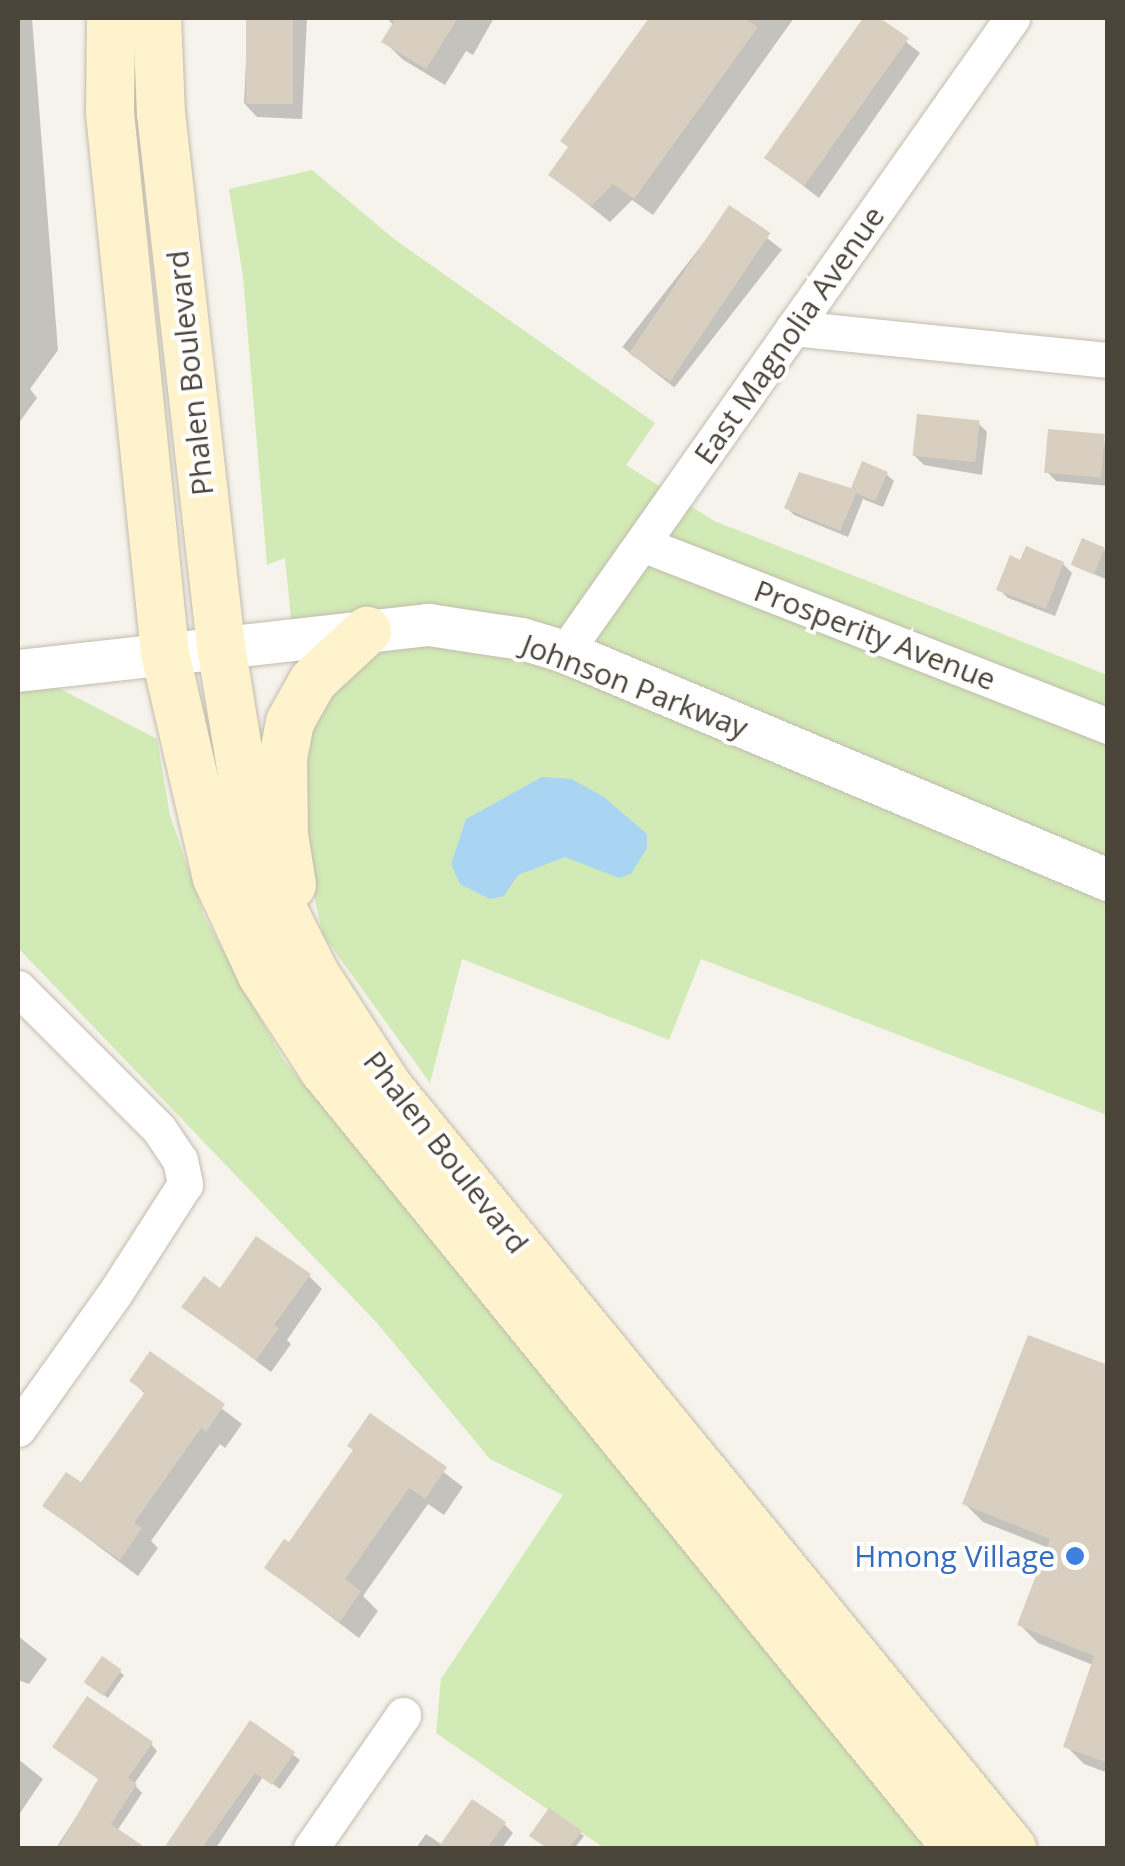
<!DOCTYPE html>
<style>
body{margin:0}
#map{position:relative;width:1125px;height:1866px;overflow:hidden;background:#f6f3ec;font-family:"Open Sans",sans-serif}
div>[style]{position:absolute}
.green>*{inset:0;background:#d2eab5}
.water>*{inset:0;background:#a9d4f2}
.shadow>*{inset:0;background:#0003;transform-origin:0 0}
.building>*{inset:0;background:#d8cfc1;transform-origin:0 0}
.roads{filter:drop-shadow(0 0 2px #c2bbae) drop-shadow(0 0 2px #c2bbae)}
.minor>*{height:35px;margin:-17.5px;padding:0 17.5px;transform-origin:17.5px;border-radius:17.5px;background:#fff}
.tertiary>*{height:42px;margin:-21px;padding:0 21px;transform-origin:21px;border-radius:21px;background:#fff}
.secondary>*{height:48px;margin:-24px;padding:0 24px;transform-origin:24px;border-radius:24px;background:#fff3cd}
.dots>*{width:28px;height:28px;translate:-50% -50%;box-sizing:border-box;border:5px solid #fff;border-radius:50%}
span{translate:-50% -50%;white-space:nowrap;text-align:center;line-height:1.15;-webkit-text-stroke:8px #fff;paint-order:stroke}
.street-label{font-size:30px;color:#4b4439}
.shop-label{font-size:30px;color:#366cbe}
.right{translate:-100% -50%;text-align:right}
.frame{position:absolute;inset:0;border:20px solid #4b4439;pointer-events:none}
</style>
<div id="map">
<div class="green">
<i style="clip-path:polygon(312px 170px,394px 239px,655px 423px,626px 465px,714px 521px,1107px 675px,1107px 1115px,701px 959px,669px 1040px,462px 959px,430px 1083px,323px 935px,308px 870px,304px 749px,285px 558px,267px 565px,243px 277px,229px 189px)"></i>
<i style="clip-path:polygon(18px 667px,157px 739px,170px 815px,205px 918px,283px 1059px,930px 1848px,604px 1848px,436px 1733px,441px 1679px,563px 1495px,490px 1459px,377px 1323px,18px 948px)"></i>
</div>
<div class="water">
<i style="clip-path:polygon(542px 777px,571px 779px,604px 797px,647px 834px,647px 848px,631px 874px,619px 878px,565px 857px,518px 875px,504px 896px,490px 899px,460px 884px,451px 864px,466px 819px)"></i>
</div>
<div class="shadow">
<i style="clip-path:polygon(18px 18px,32px 18px,58px 350px,30px 389px,37px 398px,18px 424px)"></i>
<i style="clip-path:polygon(248px 18px,307px 18px,302px 119px,257px 117px,244px 103px)"></i>
<i style="clip-path:polygon(387px 18px,494px 18px,473px 55px,466px 51px,445px 85px,402px 59px,384px 41px,394px 26px)"></i>
<i style="clip-path:polygon(652px 18px,794px 18px,653px 215px,632px 200px,610px 222px,551px 175px,571px 148px,563px 141px)"></i>
<i style="clip-path:polygon(866px 18px,876px 18px,920px 53px,819px 198px,767px 158px)"></i>
<i style="left:730px;top:209px;width:66px;height:175px;rotate:38deg"></i>
<i style="clip-path:polygon(978px 423px,987px 432px,982px 475px,924px 465px,915px 456px)"></i>
<i style="clip-path:polygon(1104px 436px,1108px 486px,1056px 481px,1047px 472px)"></i>
<i style="clip-path:polygon(886px 474px,894px 481px,883px 507px,863px 499px,848px 537px,794px 515px,787px 508px,853px 491px)"></i>
<i style="clip-path:polygon(1083px 541px,1108px 552px,1108px 580px,1077px 567px)"></i>
<i style="clip-path:polygon(1022px 563px,1063px 564px,1072px 573px,1055px 616px,1008px 598px,999px 589px)"></i>
<i style="clip-path:polygon(309px 1276px,322px 1289px,287px 1340px,291px 1344px,271px 1372px,185px 1307px,221px 1291px)"></i>
<i style="clip-path:polygon(151px 1354px,242px 1424px,225px 1448px,220px 1444px,151px 1541px,158px 1548px,138px 1576px,45px 1506px,82px 1486px,146px 1395px,132px 1381px)"></i>
<i style="clip-path:polygon(1108px 1368px,1108px 1773px,1084px 1764px,1066px 1746px,1093px 1665px,1038px 1643px,1020px 1625px,1049px 1548px,983px 1522px,965px 1504px)"></i>
<i style="clip-path:polygon(371px 1417px,463px 1487px,444px 1515px,428px 1504px,363px 1596px,378px 1611px,359px 1638px,267px 1568px,289px 1546px,355px 1451px)"></i>
<i style="clip-path:polygon(18px 1636px,47px 1659px,29px 1684px,18px 1680px)"></i>
<i style="clip-path:polygon(120px 1672px,124px 1675px,108px 1698px,91px 1685px)"></i>
<i style="clip-path:polygon(250px 1723px,300px 1760px,280px 1789px,263px 1777px,216px 1848px,167px 1848px)"></i>
<i style="clip-path:polygon(151px 1744px,157px 1751px,134px 1784px,142px 1793px,117px 1831px,141px 1848px,56px 1848px,100px 1780px)"></i>
<i style="clip-path:polygon(18px 1759px,43px 1779px,18px 1816px)"></i>
<i style="clip-path:polygon(504px 1824px,513px 1833px,502px 1848px,475px 1848px,462px 1840px)"></i>
<i style="clip-path:polygon(580px 1833px,584px 1836px,575px 1848px,549px 1848px,536px 1839px)"></i>
<i style="clip-path:polygon(426px 1834px,447px 1848px,416px 1848px)"></i>
</div>
<div class="building">
<i style="left:246px;top:18px;width:47px;height:86px"></i>
<i style="clip-path:polygon(396px 18px,458px 18px,426px 69px,381px 42px)"></i>
<i style="clip-path:polygon(649px 18px,744px 18px,758px 27px,634px 199px,613px 184px,591px 206px,548px 175px,568px 147px,560px 141px)"></i>
<i style="clip-path:polygon(863px 18px,880px 18px,909px 38px,804px 186px,764px 158px)"></i>
<i style="left:729px;top:205px;width:50px;height:179px;rotate:34deg"></i>
<i style="left:917px;top:414px;width:63px;height:42px;rotate:6deg"></i>
<i style="left:1048px;top:429px;width:57px;height:44px;rotate:5deg"></i>
<i style="clip-path:polygon(862px 461px,888px 472px,875px 501px,856px 493px,840px 531px,784px 508px,799px 472px,851px 488px)"></i>
<i style="left:1082px;top:538px;width:25px;height:29px;rotate:23deg"></i>
<i style="clip-path:polygon(1026px 546px,1064px 562px,1046px 609px,996px 590px,1010px 555px,1020px 560px)"></i>
<i style="clip-path:polygon(256px 1236px,311px 1274px,274px 1325px,279px 1328px,256px 1360px,181px 1307px,204px 1276px,220px 1288px)"></i>
<i style="clip-path:polygon(1028px 1335px,1108px 1365px,1108px 1763px,1063px 1747px,1094px 1656px,1017px 1625px,1050px 1539px,962px 1504px)"></i>
<i style="clip-path:polygon(150px 1351px,225px 1404px,206px 1432px,201px 1428px,134px 1523px,142px 1528px,120px 1560px,42px 1506px,66px 1472px,81px 1482px,145px 1392px,129px 1381px)"></i>
<i style="clip-path:polygon(370px 1413px,447px 1467px,425px 1499px,409px 1488px,345px 1579px,361px 1591px,340px 1622px,264px 1568px,284px 1539px,289px 1542px,353px 1450px,347px 1446px)"></i>
<i style="left:102px;top:1656px;width:24px;height:32px;rotate:35deg"></i>
<i style="clip-path:polygon(87px 1696px,153px 1742px,128px 1778px,137px 1784px,111px 1824px,146px 1848px,58px 1848px,98px 1779px,52px 1747px)"></i>
<i style="clip-path:polygon(250px 1720px,295px 1752px,272px 1785px,255px 1773px,202px 1848px,164px 1848px)"></i>
<i style="clip-path:polygon(472px 1799px,506px 1822px,487px 1848px,438px 1848px)"></i>
<i style="clip-path:polygon(549px 1808px,582px 1831px,569px 1848px,547px 1848px,529px 1836px)"></i>
</div>
<div class="roads">
<div class="minor">
<i style="left:793px;top:328px;width:317px;rotate:5.8deg"></i>
<i style="left:642px;top:544px;width:500px;rotate:21.33deg"></i>
<i style="left:565px;top:652px;width:776px;rotate:-54.81deg"></i>
<i style="left:18px;top:988px;width:199px;rotate:45deg"></i>
<i style="left:159px;top:1129px;width:37px;rotate:56deg"></i>
<i style="left:180px;top:1160px;width:25px;rotate:78deg"></i>
<i style="left:185px;top:1184px;width:130px;rotate:122.7deg"></i>
<i style="left:115px;top:1293px;width:167px;rotate:125.5deg"></i>
<i style="left:311px;top:1848px;width:162px;rotate:-55.3deg"></i>
</div>
<div class="tertiary">
<i style="left:18px;top:671px;width:414px;rotate:-6.4deg"></i>
<i style="left:429px;top:625px;width:94px;rotate:8.6deg"></i>
<i style="left:522px;top:639px;width:45px;rotate:16.8deg"></i>
<i style="left:565px;top:652px;width:589px;rotate:22.78deg"></i>
</div>
<div class="secondary">
<i style="left:111px;top:18px;width:95px;rotate:90.6deg"></i>
<i style="left:110px;top:113px;width:543px;rotate:84.18deg"></i>
<i style="left:165px;top:653px;width:231px;rotate:77deg"></i>
<i style="left:217px;top:878px;width:107px;rotate:65.1deg"></i>
<i style="left:262px;top:975px;width:113px;rotate:56.9deg"></i>
<i style="left:324px;top:1070px;width:1003px;rotate:50.87deg"></i>
<i style="left:157px;top:18px;width:95px;rotate:87.6deg"></i>
<i style="left:161px;top:113px;width:536px;rotate:83.58deg"></i>
<i style="left:221px;top:646px;width:193px;rotate:80.7deg"></i>
<i style="left:252px;top:836px;width:56px;rotate:69deg"></i>
<i style="left:272px;top:888px;width:96px;rotate:63.4deg"></i>
<i style="left:315px;top:974px;width:136px;rotate:57deg"></i>
<i style="left:389px;top:1088px;width:983px;rotate:50.66deg"></i>
<i style="left:292px;top:885px;width:51px;rotate:-99.1deg"></i>
<i style="left:284px;top:835px;width:77px;rotate:-90.7deg"></i>
<i style="left:283px;top:758px;width:37px;rotate:-79deg"></i>
<i style="left:290px;top:722px;width:47px;rotate:-60.7deg"></i>
<i style="left:313px;top:681px;width:74px;rotate:-42.8deg"></i>
</div>
</div>
<div class="dots">
<i style="left:1075px;top:1556px;background:#3f7fe0"></i>
</div>
<div class="street-label">
<span style="left:789px;top:335px;rotate:-55deg">East Magnolia Avenue</span>
<span style="left:190px;top:373px;rotate:-96deg">Phalen Boulevard</span>
<span style="left:875px;top:635px;rotate:21deg">Prosperity Avenue</span>
<span style="left:635px;top:686px;rotate:21deg">Johnson Parkway</span>
<span style="left:446px;top:1152px;rotate:52deg">Phalen Boulevard</span>
</div>
<div class="shop-label">
<span class="right" style="left:1055px;top:1556px">Hmong Village</span>
</div>
<div class="frame"></div>
</div>
